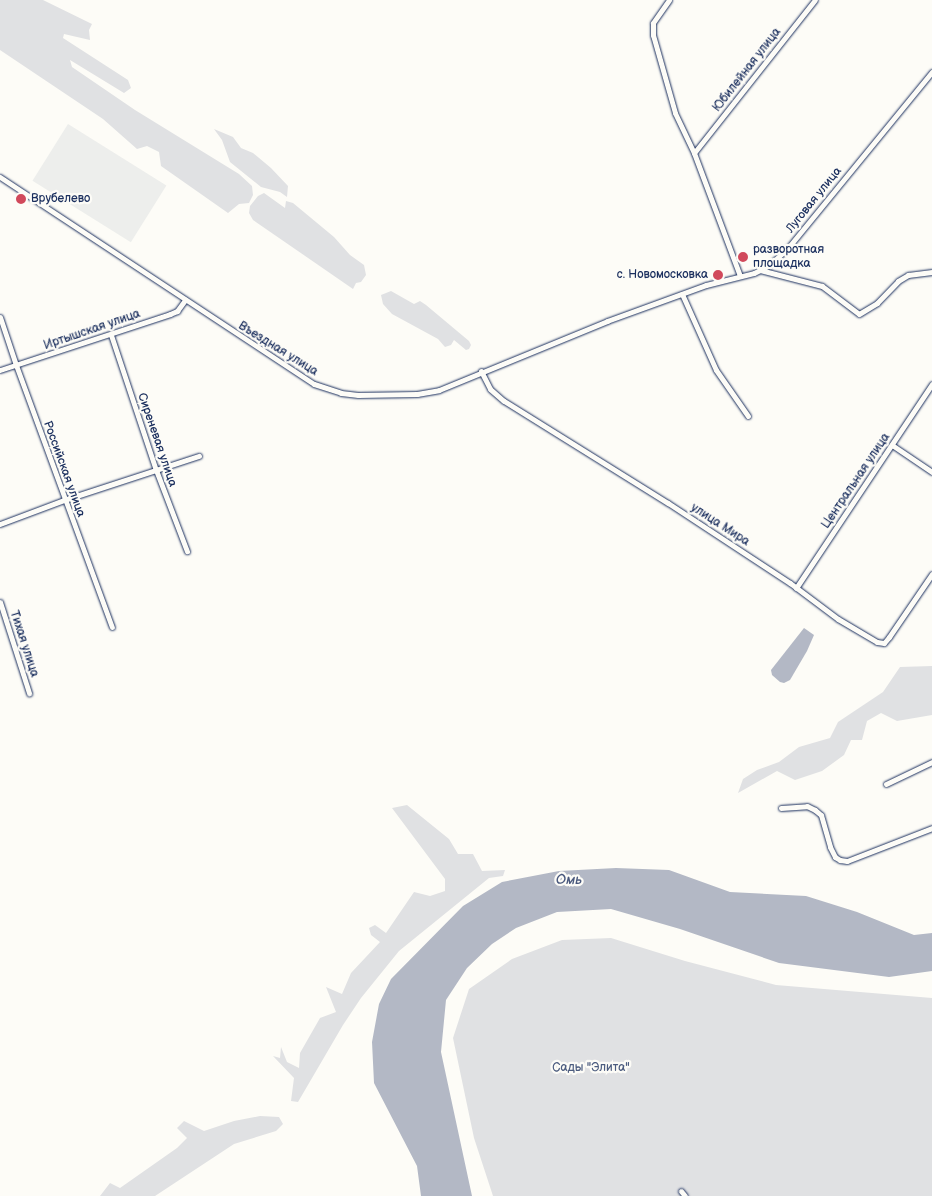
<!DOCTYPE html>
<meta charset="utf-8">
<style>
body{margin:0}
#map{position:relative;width:932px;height:1196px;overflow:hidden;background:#fdfcf7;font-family:"Balsamiq Sans",sans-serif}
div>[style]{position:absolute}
.built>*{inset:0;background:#edeeec;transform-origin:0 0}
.green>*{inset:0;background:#e0e1e3}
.water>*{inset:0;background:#b3b8c5}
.roads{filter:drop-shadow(0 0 1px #1b2f5e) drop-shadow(0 0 1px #1b2f5e)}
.minor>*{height:5px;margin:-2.5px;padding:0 2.5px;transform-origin:2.5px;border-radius:2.5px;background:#fdfcf7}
.dots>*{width:14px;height:14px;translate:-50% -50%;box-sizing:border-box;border:2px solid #fdfcf7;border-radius:50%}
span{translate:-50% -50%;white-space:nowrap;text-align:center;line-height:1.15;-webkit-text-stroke:4.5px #fdfcf7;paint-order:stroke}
.street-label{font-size:12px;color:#1b2f5e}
.poi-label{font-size:12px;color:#1b2f5e}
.left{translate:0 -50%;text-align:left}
.right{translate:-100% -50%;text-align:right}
.park-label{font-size:12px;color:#4c5c7f}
.water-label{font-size:14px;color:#49587d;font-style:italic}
</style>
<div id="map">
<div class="built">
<i style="left:68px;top:124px;width:116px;height:67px;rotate:32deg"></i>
</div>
<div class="green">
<i style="clip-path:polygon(0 0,43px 0,92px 24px,89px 30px,90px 40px,64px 34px,63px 38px,128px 80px,131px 88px,124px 93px,70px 60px,72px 67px,135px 110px,239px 174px,252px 186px,253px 195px,249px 203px,239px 204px,228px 213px,161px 166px,159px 152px,147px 146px,137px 149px,103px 119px,0 50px)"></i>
<i style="clip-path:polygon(214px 129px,233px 137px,241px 148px,253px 153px,271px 168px,288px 186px,287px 197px,280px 192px,261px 187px,230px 162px,222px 140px)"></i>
<i style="clip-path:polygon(264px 193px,285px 208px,286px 201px,293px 203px,334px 237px,350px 255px,364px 265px,366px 275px,361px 282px,356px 283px,353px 289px,253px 220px,249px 213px,250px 206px,258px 196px)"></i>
<i style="clip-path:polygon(391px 291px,414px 304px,420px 301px,426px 305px,469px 341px,471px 345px,469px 349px,466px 350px,454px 340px,451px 345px,445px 347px,438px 339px,392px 314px,383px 304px,381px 295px)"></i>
<i style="clip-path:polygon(932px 666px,932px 715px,897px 721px,881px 713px,867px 721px,862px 740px,851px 740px,844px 755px,822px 771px,795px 780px,777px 771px,738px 793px,743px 779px,757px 770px,779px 762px,799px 747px,830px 738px,838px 722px,883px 692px,900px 667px)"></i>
<i style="clip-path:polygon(407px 805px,449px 839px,458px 854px,473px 854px,482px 871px,505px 870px,503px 876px,489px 878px,399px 951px,361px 998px,343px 1025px,298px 1102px,291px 1101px,294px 1078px,273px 1056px,280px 1058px,281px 1047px,287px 1062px,299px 1068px,300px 1053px,320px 1018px,336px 1012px,326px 987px,342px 994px,351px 973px,380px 942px,371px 935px,369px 928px,375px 925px,386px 933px,414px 892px,430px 896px,445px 891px,445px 879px,392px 808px)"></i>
<i style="clip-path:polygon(611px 938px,685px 961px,776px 985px,932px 998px,932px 1196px,493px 1196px,474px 1138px,453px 1038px,469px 989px,512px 959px,562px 940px)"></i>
<i style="clip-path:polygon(260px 1116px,279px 1117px,283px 1124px,276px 1131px,234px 1144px,155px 1196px,100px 1196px,110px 1183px,120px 1188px,177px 1148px,187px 1138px,177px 1128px,184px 1121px,204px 1131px,234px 1121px)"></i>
</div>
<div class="water">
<i style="clip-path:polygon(804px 628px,814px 635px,807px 651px,790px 680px,784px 683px,780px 682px,772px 675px,771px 670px)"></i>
<i style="clip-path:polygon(616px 868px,669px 870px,730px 892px,806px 896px,857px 912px,914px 935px,932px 933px,932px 971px,889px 977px,779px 963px,680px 929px,611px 909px,557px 912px,516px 928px,492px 944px,467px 968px,446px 1000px,441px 1052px,472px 1196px,421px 1196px,417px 1166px,374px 1083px,372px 1042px,379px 1004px,391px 979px,463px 906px,502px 882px,559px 871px)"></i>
</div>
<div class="roads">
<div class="minor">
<i style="left:669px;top:0;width:28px;rotate:125deg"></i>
<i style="left:653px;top:23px;width:12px;rotate:90deg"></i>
<i style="left:653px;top:35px;width:81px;rotate:74.2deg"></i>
<i style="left:675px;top:113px;width:44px;rotate:64.6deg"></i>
<i style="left:694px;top:153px;width:131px;rotate:69.5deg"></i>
<i style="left:694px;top:153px;width:195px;rotate:-51.7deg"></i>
<i style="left:0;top:177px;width:376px;rotate:33.4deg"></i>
<i style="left:314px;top:384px;width:28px;rotate:18deg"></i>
<i style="left:341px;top:393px;width:17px;rotate:7deg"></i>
<i style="left:358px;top:395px;width:59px;rotate:-1deg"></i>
<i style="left:417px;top:394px;width:22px;rotate:-10deg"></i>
<i style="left:439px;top:390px;width:182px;rotate:-22.3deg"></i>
<i style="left:607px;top:321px;width:105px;rotate:-20deg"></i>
<i style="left:706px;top:285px;width:49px;rotate:-14deg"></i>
<i style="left:754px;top:273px;width:16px;rotate:-27deg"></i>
<i style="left:768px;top:266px;width:25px;rotate:-42deg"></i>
<i style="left:787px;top:249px;width:229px;rotate:-50.7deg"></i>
<i style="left:760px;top:270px;width:64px;rotate:14.5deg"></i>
<i style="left:822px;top:286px;width:46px;rotate:37.1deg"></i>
<i style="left:859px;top:314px;width:21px;rotate:-31deg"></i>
<i style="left:877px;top:303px;width:30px;rotate:-46deg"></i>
<i style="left:898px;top:281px;width:12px;rotate:-31deg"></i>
<i style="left:908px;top:275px;width:24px;rotate:-7deg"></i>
<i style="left:682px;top:294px;width:83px;rotate:65.9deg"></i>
<i style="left:716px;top:370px;width:56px;rotate:55.2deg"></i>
<i style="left:0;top:317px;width:51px;rotate:71.6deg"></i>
<i style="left:16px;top:365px;width:279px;rotate:69.9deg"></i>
<i style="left:111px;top:335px;width:142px;rotate:71.6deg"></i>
<i style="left:156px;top:470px;width:87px;rotate:69.1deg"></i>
<i style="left:0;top:370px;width:179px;rotate:-18.2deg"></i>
<i style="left:170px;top:314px;width:8px;rotate:-23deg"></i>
<i style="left:177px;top:311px;width:14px;rotate:-54deg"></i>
<i style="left:481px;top:371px;width:20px;rotate:63deg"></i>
<i style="left:490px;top:389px;width:18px;rotate:41deg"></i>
<i style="left:504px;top:401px;width:193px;rotate:31.9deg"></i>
<i style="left:668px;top:503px;width:146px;rotate:33.3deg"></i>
<i style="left:790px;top:583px;width:60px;rotate:36.9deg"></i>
<i style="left:838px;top:619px;width:45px;rotate:30.5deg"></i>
<i style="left:877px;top:642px;width:7px;rotate:8deg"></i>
<i style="left:884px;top:643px;width:8px;rotate:-50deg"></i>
<i style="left:889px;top:637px;width:76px;rotate:-55.7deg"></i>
<i style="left:892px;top:445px;width:48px;rotate:34deg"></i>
<i style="left:0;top:524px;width:68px;rotate:-20.6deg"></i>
<i style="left:64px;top:500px;width:142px;rotate:-18.1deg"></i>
<i style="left:796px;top:588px;width:245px;rotate:-56.3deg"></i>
<i style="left:0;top:602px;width:96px;rotate:72.3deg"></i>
<i style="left:886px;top:784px;width:51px;rotate:-25.6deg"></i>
<i style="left:781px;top:808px;width:26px;rotate:-4deg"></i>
<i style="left:807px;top:806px;width:9px;rotate:27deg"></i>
<i style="left:815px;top:810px;width:8px;rotate:40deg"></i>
<i style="left:821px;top:815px;width:33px;rotate:74deg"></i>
<i style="left:830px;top:847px;width:11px;rotate:63deg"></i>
<i style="left:835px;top:857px;width:6px;rotate:31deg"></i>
<i style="left:840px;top:860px;width:7px;rotate:8deg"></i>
<i style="left:847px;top:861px;width:91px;rotate:-21.2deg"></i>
<i style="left:681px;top:1191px;width:6px;rotate:51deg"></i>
</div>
</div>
<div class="dots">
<i style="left:21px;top:199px;background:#d1495b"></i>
<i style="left:743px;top:257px;background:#d1495b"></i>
<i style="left:718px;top:275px;background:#d1495b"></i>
</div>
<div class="street-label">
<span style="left:747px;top:70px;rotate:-52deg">Юбилейная улица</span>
<span style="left:814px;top:200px;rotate:-51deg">Луговая улица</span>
<span style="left:92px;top:330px;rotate:-19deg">Иртышская улица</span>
<span style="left:278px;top:349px;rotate:32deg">Въездная улица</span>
<span style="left:157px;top:440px;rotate:71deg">Сиреневая улица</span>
<span style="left:64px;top:469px;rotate:70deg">Российская улица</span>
<span style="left:856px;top:481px;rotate:-56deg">Центральная улица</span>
<span style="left:720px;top:525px;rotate:33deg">улица Мира</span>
<span style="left:24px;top:644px;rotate:72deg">Тихая улица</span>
</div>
<div class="poi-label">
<span class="left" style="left:31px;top:199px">Врубелево</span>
<span class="left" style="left:753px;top:257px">разворотная<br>площадка</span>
<span class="right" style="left:708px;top:275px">с. Новомосковка</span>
</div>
<div class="park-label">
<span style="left:591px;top:1068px">Сады "Элита"</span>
</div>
<div class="water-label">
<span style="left:569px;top:880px;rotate:1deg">Омь</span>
</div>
</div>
